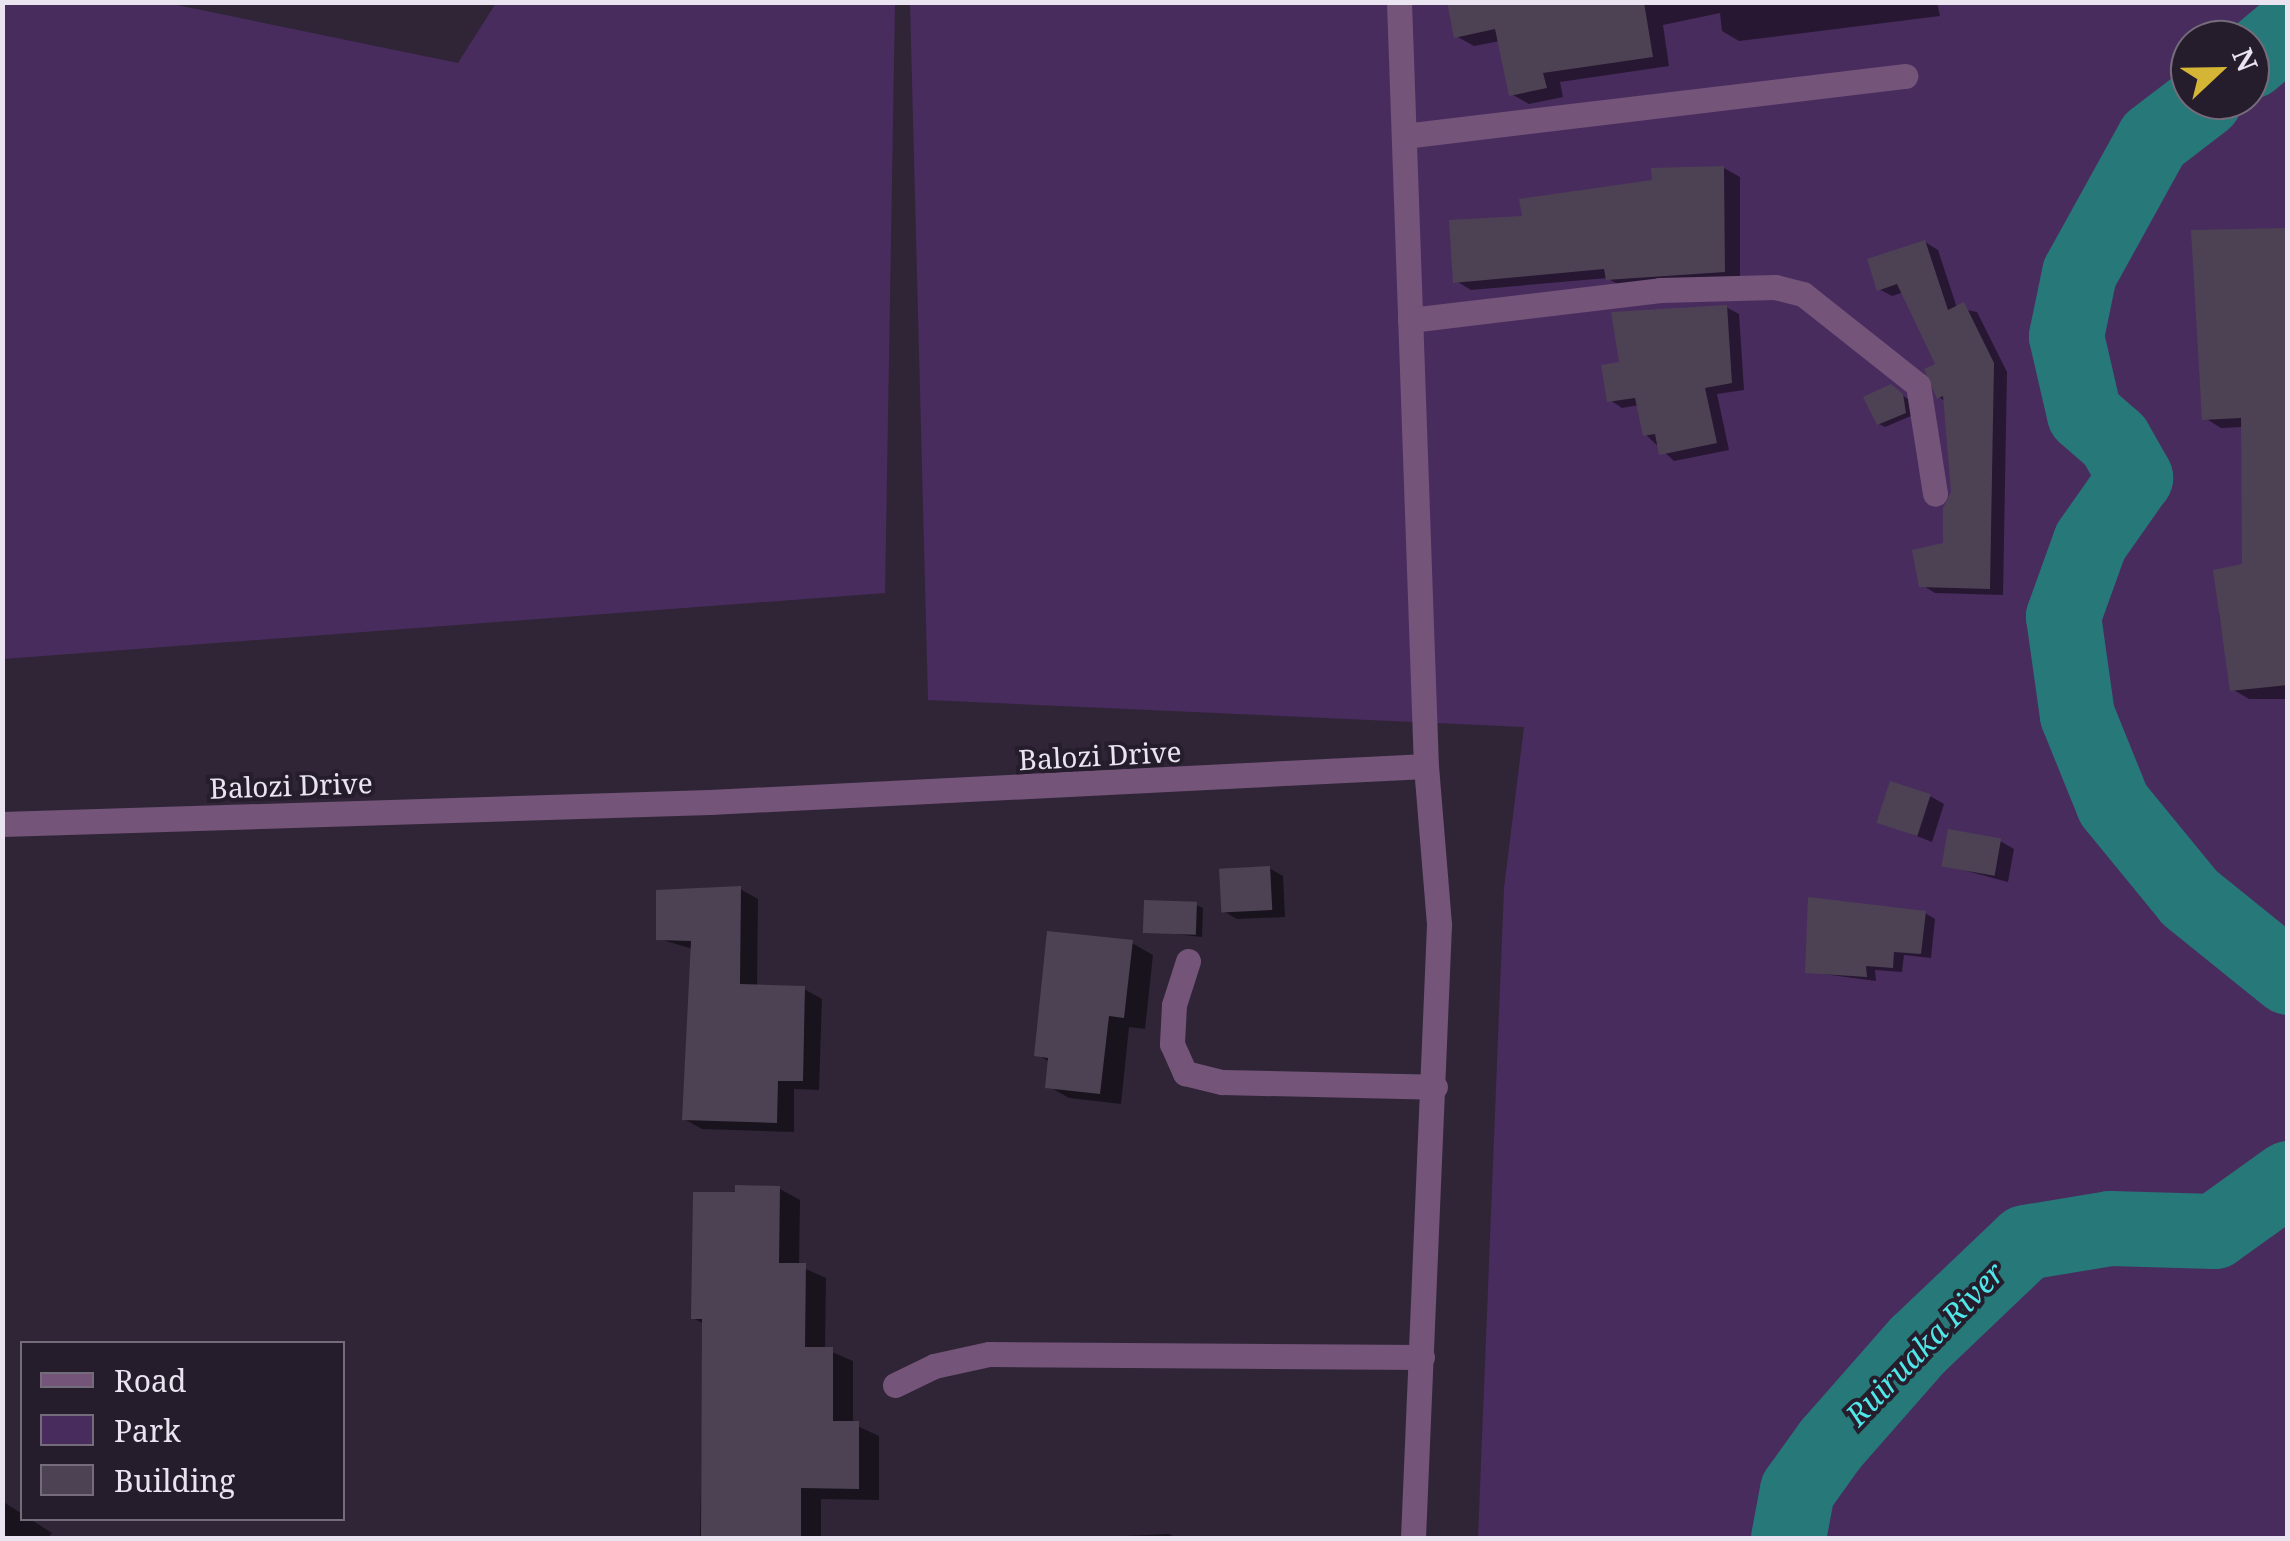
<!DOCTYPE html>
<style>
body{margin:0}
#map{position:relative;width:2290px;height:1541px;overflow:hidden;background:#2f2537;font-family:"Noto Serif",serif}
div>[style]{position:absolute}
.green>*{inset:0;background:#492c5e}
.shadow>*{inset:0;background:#0007}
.river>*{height:75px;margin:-37.5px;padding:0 37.5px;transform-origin:37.5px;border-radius:37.5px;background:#277878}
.building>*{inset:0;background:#4c4254;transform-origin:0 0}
.minor>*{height:25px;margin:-12.5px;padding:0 12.5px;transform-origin:12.5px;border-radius:12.5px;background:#745479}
span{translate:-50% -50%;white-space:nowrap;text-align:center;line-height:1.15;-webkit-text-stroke:8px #251c2c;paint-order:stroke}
.street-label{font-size:28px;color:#eae4f0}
.water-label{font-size:30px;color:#4fe7e7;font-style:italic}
.frame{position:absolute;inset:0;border:5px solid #eae4f0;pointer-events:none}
.legend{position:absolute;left:20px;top:1341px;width:325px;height:180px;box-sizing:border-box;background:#251c2c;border:2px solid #746c7a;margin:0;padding:12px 18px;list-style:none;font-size:30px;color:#eae4f0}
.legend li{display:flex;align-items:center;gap:20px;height:50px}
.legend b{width:50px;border:2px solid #746c7a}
.north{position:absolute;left:2170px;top:20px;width:100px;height:100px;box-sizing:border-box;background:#251c2c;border:2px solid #746c7a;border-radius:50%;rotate:68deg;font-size:28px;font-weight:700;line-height:40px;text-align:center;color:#eae4f0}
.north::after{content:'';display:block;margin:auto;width:35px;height:45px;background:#d5b535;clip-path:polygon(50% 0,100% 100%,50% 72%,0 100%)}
</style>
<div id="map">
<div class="green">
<i style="clip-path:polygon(3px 2px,167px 3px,458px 63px,496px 3px,895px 3px,885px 593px,3px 659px)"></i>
<i style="clip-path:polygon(evenodd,910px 3px,2287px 3px,2287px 1538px,1478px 1538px,1504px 888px,1524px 727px,928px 700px,910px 3px,2190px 40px,2250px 40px,2250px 100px,2190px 100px,2190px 40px)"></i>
</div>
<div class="shadow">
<i style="clip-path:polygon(1449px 2px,1937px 2px,1940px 16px,1739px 41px,1722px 31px,1720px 13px,1663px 25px,1669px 66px,1560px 82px,1563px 97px,1529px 104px,1511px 94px,1500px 41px,1474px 46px,1456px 36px)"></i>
<i style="clip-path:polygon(1724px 168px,1740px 177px,1740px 280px,1624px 288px,1607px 278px,1471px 290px,1456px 281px,1525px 218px)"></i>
<i style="clip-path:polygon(2288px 231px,2288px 699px,2249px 699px,2232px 689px,2219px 614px,2244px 566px,2243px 427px,2221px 428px,2205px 418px)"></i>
<i style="clip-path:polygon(1925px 242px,1938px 250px,1957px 308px,1977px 312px,2007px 372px,2003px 595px,1935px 593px,1922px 585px,1946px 546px,1953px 500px,1946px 402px,1939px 397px,1939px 365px,1904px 292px,1892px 296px,1879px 289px)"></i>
<i style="clip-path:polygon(1726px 307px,1739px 314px,1744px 390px,1717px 394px,1729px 450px,1674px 461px,1645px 434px,1639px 405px,1622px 408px,1610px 400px,1622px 364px)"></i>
<i style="clip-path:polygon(1897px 391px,1909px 400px,1911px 416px,1885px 427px,1879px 424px)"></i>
<i style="clip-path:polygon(1930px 796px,1944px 804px,1932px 842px,1880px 822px)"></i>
<i style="clip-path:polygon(2000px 841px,2014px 849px,2008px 882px,1944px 865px)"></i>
<i style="clip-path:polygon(1269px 868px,1283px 876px,1285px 917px,1237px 919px,1223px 911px)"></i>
<i style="clip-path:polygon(740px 889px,758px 899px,757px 987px,804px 989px,822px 999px,819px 1090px,794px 1089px,794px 1132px,702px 1129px,684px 1119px,693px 949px,659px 939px)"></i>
<i style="clip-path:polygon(1196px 905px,1203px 908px,1202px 937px,1146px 931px)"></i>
<i style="clip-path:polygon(1925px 913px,1935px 919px,1931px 958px,1904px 955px,1902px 972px,1875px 970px,1876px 981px,1808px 972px)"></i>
<i style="clip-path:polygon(1132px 943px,1153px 955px,1145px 1029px,1129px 1027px,1121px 1104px,1069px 1098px,1048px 1086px,1050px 1062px,1036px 1054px)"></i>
<i style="clip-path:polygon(780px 1189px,800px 1200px,799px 1266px,826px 1278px,825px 1349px,853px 1361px,853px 1424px,879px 1436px,879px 1500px,821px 1499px,821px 1538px,700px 1538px,704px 1324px,693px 1318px,695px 1194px)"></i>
<i style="clip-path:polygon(2px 1501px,52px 1533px,48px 1538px,2px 1538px)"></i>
<i style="clip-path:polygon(1169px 1534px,1177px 1538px,1079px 1538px)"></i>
</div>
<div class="river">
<i style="left:2250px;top:61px;width:50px;rotate:-40.1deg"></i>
<i style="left:2204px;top:100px;width:64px;rotate:142.6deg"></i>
<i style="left:2153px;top:139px;width:153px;rotate:118.9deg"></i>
<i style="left:2079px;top:273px;width:64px;rotate:101.7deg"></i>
<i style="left:2066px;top:336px;width:80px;rotate:77deg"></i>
<i style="left:2084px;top:414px;width:40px;rotate:41deg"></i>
<i style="left:2114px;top:440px;width:43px;rotate:60.4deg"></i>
<i style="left:2135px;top:477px;width:78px;rotate:125.1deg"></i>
<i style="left:2090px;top:541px;width:80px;rotate:109.8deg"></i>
<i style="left:2063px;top:616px;width:100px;rotate:82deg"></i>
<i style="left:2077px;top:715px;width:96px;rotate:68deg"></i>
<i style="left:2113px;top:804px;width:120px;rotate:50.7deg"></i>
<i style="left:2189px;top:897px;width:127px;rotate:38.9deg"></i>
<i style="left:1788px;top:1538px;width:49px;rotate:-79.4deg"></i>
<i style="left:1797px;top:1490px;width:57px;rotate:-54.3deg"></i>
<i style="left:1830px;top:1444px;width:133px;rotate:-48.7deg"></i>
<i style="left:1918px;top:1344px;width:148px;rotate:-43.6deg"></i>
<i style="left:2025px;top:1242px;width:86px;rotate:-9.4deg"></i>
<i style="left:2110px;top:1228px;width:104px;rotate:1.7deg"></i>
<i style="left:2214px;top:1231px;width:91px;rotate:-35.6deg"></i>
</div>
<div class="building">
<i style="clip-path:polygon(1447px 2px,1644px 2px,1653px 57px,1543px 73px,1547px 88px,1509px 96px,1495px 29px,1454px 38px)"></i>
<i style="clip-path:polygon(1724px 166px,1725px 272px,1606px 280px,1604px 269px,1453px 283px,1449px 220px,1522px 216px,1519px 199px,1652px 180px,1651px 168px)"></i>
<i style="clip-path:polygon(2288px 228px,2288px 685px,2230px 691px,2213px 570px,2242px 564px,2241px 418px,2202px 420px,2191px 230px)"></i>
<i style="clip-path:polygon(1925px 240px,1948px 310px,1964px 302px,1994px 363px,1990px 589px,1919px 587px,1912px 550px,1943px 543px,1943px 508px,1951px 492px,1943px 396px,1937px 399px,1924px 369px,1935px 364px,1897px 284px,1877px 291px,1867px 259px)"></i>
<i style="clip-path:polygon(1727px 305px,1732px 383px,1705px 388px,1717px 443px,1659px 455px,1655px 434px,1643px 436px,1635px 398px,1607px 402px,1601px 365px,1619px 362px,1611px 312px)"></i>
<i style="clip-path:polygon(1891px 384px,1903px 394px,1906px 413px,1877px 425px,1863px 397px)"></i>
<i style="left:1890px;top:781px;width:43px;height:44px;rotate:18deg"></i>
<i style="left:1948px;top:829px;width:54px;height:38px;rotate:10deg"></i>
<i style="left:1270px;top:866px;width:44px;height:51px;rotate:87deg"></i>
<i style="clip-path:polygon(741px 886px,740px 984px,805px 986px,803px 1081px,778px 1081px,777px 1123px,682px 1120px,691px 941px,656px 940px,656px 890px)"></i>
<i style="clip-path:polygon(1808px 897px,1926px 911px,1921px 954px,1894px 952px,1893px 968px,1866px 966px,1867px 977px,1805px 973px)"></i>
<i style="left:1144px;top:900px;width:53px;height:33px;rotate:2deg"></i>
<i style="clip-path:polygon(1047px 931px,1133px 940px,1124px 1018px,1109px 1016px,1100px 1094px,1045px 1088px,1048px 1058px,1034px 1056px)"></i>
<i style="clip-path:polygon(735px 1185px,780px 1186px,779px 1263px,806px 1263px,805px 1347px,833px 1347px,833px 1421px,859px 1421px,859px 1489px,801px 1488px,801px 1538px,701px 1538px,702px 1319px,691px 1319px,693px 1192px,735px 1192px)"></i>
</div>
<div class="minor">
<i style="left:1399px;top:2px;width:764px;rotate:87.98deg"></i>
<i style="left:1426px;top:766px;width:160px;rotate:85.3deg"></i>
<i style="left:1439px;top:925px;width:614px;rotate:92.43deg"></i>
<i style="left:1404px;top:136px;width:505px;rotate:-6.83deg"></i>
<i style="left:1410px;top:320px;width:252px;rotate:-6.8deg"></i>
<i style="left:1660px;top:290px;width:115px;rotate:-1.5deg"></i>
<i style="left:1775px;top:287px;width:29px;rotate:14deg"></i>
<i style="left:1803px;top:294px;width:147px;rotate:38.4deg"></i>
<i style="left:1918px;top:385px;width:110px;rotate:81.1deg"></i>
<i style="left:2px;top:824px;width:708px;rotate:-1.78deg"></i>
<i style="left:710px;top:802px;width:717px;rotate:-2.88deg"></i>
<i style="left:1188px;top:961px;width:46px;rotate:107.7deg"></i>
<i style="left:1174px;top:1005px;width:39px;rotate:93deg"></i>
<i style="left:1172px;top:1044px;width:32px;rotate:66deg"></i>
<i style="left:1185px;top:1073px;width:38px;rotate:14deg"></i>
<i style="left:1222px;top:1082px;width:213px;rotate:1.3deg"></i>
<i style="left:895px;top:1385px;width:43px;rotate:-26deg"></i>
<i style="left:934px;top:1366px;width:56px;rotate:-12.3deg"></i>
<i style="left:989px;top:1354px;width:433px;rotate:0.4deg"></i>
</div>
<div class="street-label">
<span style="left:1100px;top:755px;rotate:-3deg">Balozi Drive</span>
<span style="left:291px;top:785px;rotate:-2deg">Balozi Drive</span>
</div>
<div class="water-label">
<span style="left:1925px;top:1344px;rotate:-46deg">Ruiruaka River</span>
</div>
<div class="frame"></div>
<ul class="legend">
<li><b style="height:12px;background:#745479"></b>Road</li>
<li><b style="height:28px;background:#492c5e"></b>Park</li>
<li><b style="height:28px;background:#4c4254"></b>Building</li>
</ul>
<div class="north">N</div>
</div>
